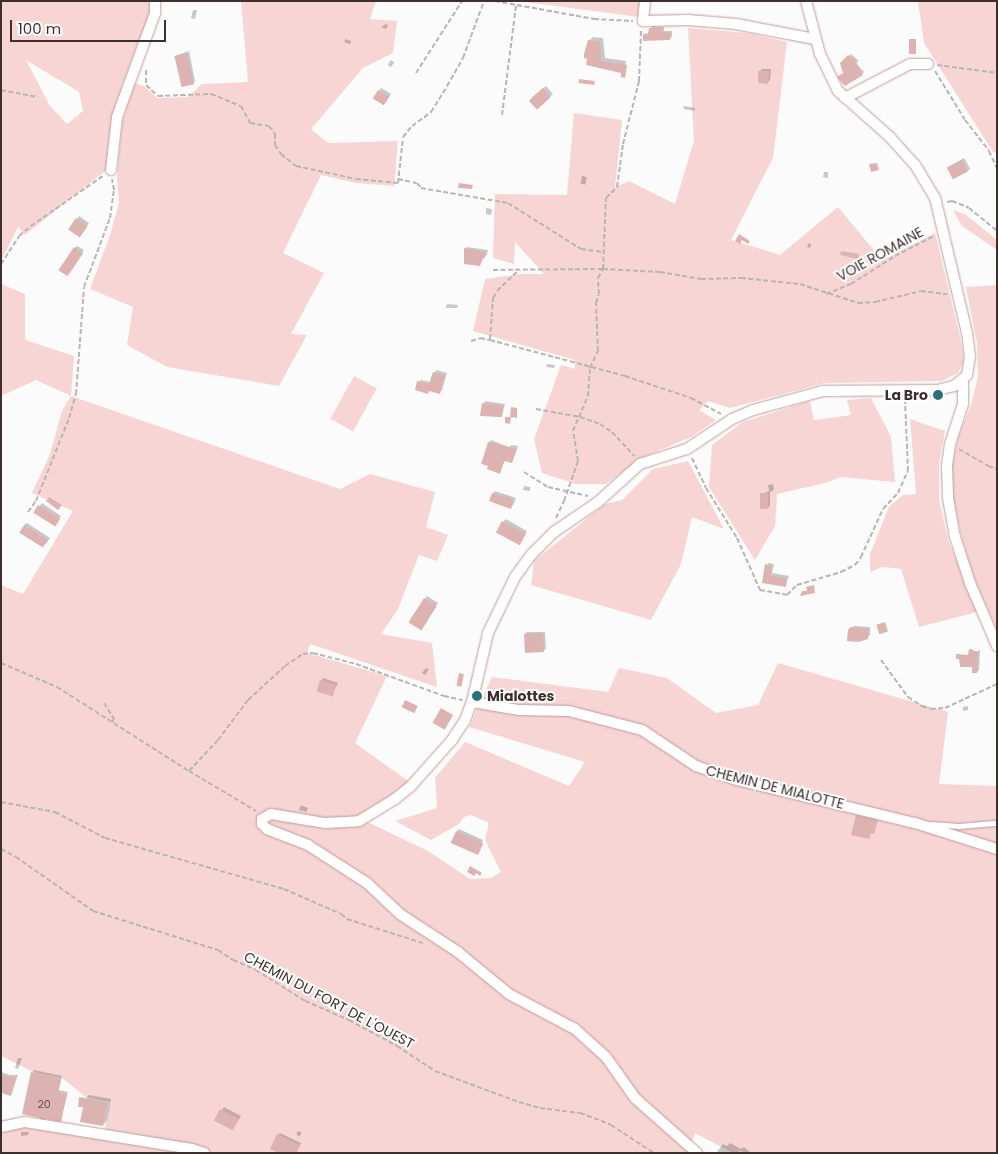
<!DOCTYPE html>
<style>
body{margin:0}
#map{position:relative;width:998px;height:1154px;overflow:hidden;background:#fbfbfb;font-family:Poppins,sans-serif}
div>[style]{position:absolute}
.green>*{inset:0;background:#f6d5d4;transform-origin:0 0}
.shadow>*{inset:0;background:#0003;transform-origin:0 0}
.building>*{inset:0;background:#ddb3b2;transform-origin:0 0}
.path>*{height:2px;margin-top:-1px;transform-origin:0;background:repeating-linear-gradient(90deg,#bab4b4 0 5px,transparent 0 7.5px)}
.roads{filter:drop-shadow(0 0 1px #c39b9a) drop-shadow(0 0 1px #c39b9a)}
.service>*{height:5px;margin:-2.5px;padding:0 2.5px;transform-origin:2.5px;border-radius:2.5px;background:#fff}
.minor>*{height:10px;margin:-5px;padding:0 5px;transform-origin:5px;border-radius:5px;background:#fff}
.dots>*{width:14px;height:14px;translate:-50% -50%;box-sizing:border-box;border:2px solid #fff;border-radius:50%}
span{translate:-50% -50%;white-space:nowrap;text-align:center;line-height:1.15;-webkit-text-stroke:4px #fff;paint-order:stroke}
.number-label{font-size:11px;color:#664f4f}
.number-label span{-webkit-text-stroke-width:0}
.street-label{font-size:14px;color:#3f2e2e}
.poi-label{font-size:14px;color:#3f2e2e;font-weight:700}
.right{translate:-100% -50%;text-align:right}
.left{translate:0 -50%;text-align:left}
.frame{position:absolute;inset:0;border:2px solid #3f2e2e;pointer-events:none}
.scale{position:absolute;left:10px;top:20px;width:156px;height:22px;box-sizing:border-box;border:2px solid #3f2e2e;border-top:0;padding-left:6px;font-size:15px;line-height:18px;white-space:nowrap;color:#3f2e2e;-webkit-text-stroke:4px #fff;paint-order:stroke}
</style>
<div id="map">
<div class="green">
<i style="clip-path:polygon(evenodd,1px 1px,151px 1px,151px 11px,124px 80px,112px 118px,110px 167px,25px 235px,18px 227px,1px 261px,1px 1px,26px 60px,79px 92px,83px 111px,67px 124px,50px 106px,26px 60px)"></i>
<i style="clip-path:polygon(241px 1px,376px 1px,370px 19px,397px 21px,393px 53px,363px 68px,311px 129px,328px 143px,398px 141px,394px 186px,356px 183px,321px 175px,283px 253px,324px 273px,291px 334px,307px 335px,279px 386px,167px 367px,127px 345px,133px 307px,90px 289px,110px 235px,119px 203px,117px 176px,122px 122px,134px 83px,144px 86px,157px 98px,188px 97px,202px 84px,248px 82px)"></i>
<i style="clip-path:polygon(518px 1px,641px 1px,639px 17px)"></i>
<i style="clip-path:polygon(918px 1px,997px 1px,997px 153px,993px 152px,924px 43px)"></i>
<i style="clip-path:polygon(688px 28px,748px 33px,787px 42px,773px 158px,731px 240px,780px 255px,838px 207px,882px 260px,935px 233px,960px 337px,964px 361px,958px 373px,942px 381px,825px 383px,730px 408px,708px 401px,699px 410px,716px 420px,691px 437px,641px 458px,606px 484px,576px 484px,542px 473px,534px 439px,561px 365px,575px 369px,575px 360px,473px 331px,485px 279px,520px 274px,544px 274px,515px 242px,514px 264px,493px 258px,495px 194px,567px 195px,574px 113px,622px 120px,615px 187px,629px 181px,675px 204px,694px 141px)"></i>
<i style="clip-path:polygon(953px 210px,965px 214px,997px 240px,997px 250px,962px 226px)"></i>
<i style="clip-path:polygon(1px 284px,25px 294px,25px 340px,74px 356px,71px 396px,340px 489px,370px 474px,435px 492px,426px 527px,448px 535px,437px 561px,419px 555px,398px 609px,381px 634px,432px 643px,437px 687px,310px 644px,307px 653px,387px 676px,355px 743px,408px 781px,393px 800px,357px 817px,428px 851px,470px 879px,491px 878px,501px 872px,485px 840px,489px 823px,471px 815px,464px 817px,459px 824px,431px 840px,395px 821px,437px 808px,435px 778px,465px 742px,569px 786px,585px 762px,469px 727px,492px 677px,608px 692px,619px 668px,667px 678px,716px 713px,758px 705px,778px 663px,948px 712px,939px 784px,997px 786px,997px 1153px,747px 1153px,739px 1150px,737px 1153px,733px 1153px,695px 1133px,688px 1153px,1px 1153px,1px 1121px,24px 1118px,105px 1130px,110px 1102px,86px 1097px,62px 1078px,33px 1072px,1px 1056px,1px 585px,23px 594px,73px 511px,32px 493px,50px 454px,62px 411px,71px 396px,36px 380px,1px 396px)"></i>
<i style="clip-path:polygon(997px 285px,997px 630px,972px 574px,961px 534px,953px 498px,952px 465px,959px 435px,971px 405px,978px 377px,977px 343px,966px 287px)"></i>
<i style="left:354px;top:376px;width:26px;height:49px;rotate:29deg"></i>
<i style="clip-path:polygon(871px 398px,891px 437px,895px 482px,841px 477px,825px 483px,777px 494px,775px 526px,755px 560px,709px 487px,712px 445px,743px 422px,810px 401px,814px 420px,851px 415px,847px 400px)"></i>
<i style="clip-path:polygon(910px 419px,945px 431px,939px 463px,939px 500px,948px 540px,977px 612px,919px 627px,901px 569px,882px 567px,870px 572px,870px 554px,889px 507px,903px 495px,916px 494px)"></i>
<i style="clip-path:polygon(688px 461px,724px 529px,692px 517px,681px 564px,651px 620px,531px 585px,534px 561px,605px 504px,622px 500px,653px 469px)"></i>
</div>
<div class="shadow">
<i style="clip-path:polygon(193px 10px,197px 10px,195px 19px,191px 18px)"></i>
<i style="clip-path:polygon(386px 24px,388px 25px,386px 29px,381px 27px)"></i>
<i style="clip-path:polygon(652px 26px,664px 27px,664px 31px,672px 31px,672px 37px,669px 39px,644px 34px,650px 33px)"></i>
<i style="clip-path:polygon(593px 37px,603px 38px,605px 58px,626px 61px,625px 76px,623px 69px,588px 58px,589px 41px)"></i>
<i style="clip-path:polygon(346px 39px,351px 41px,350px 44px,344px 42px)"></i>
<i style="clip-path:polygon(189px 51px,195px 81px,193px 83px,175px 56px)"></i>
<i style="clip-path:polygon(851px 54px,859px 61px,856px 63px,864px 72px,862px 74px,838px 77px,844px 73px,842px 63px)"></i>
<i style="left:391px;top:60px;width:4px;height:6px;rotate:34deg"></i>
<i style="clip-path:polygon(762px 69px,771px 69px,770px 80px,768px 82px,760px 71px)"></i>
<i style="clip-path:polygon(546px 86px,553px 94px,537px 108px,532px 97px)"></i>
<i style="clip-path:polygon(381px 88px,391px 94px,386px 102px,374px 98px)"></i>
<i style="left:684px;top:106px;width:11px;height:3px;rotate:10deg"></i>
<i style="left:964px;top:158px;width:13px;height:19px;rotate:61deg"></i>
<i style="clip-path:polygon(824px 172px,828px 172px,828px 178px,823px 177px)"></i>
<i style="left:582px;top:176px;width:5px;height:8px;rotate:11deg"></i>
<i style="clip-path:polygon(486px 208px,492px 209px,491px 215px,486px 214px)"></i>
<i style="clip-path:polygon(79px 216px,89px 223px,82px 234px,70px 229px)"></i>
<i style="clip-path:polygon(809px 243px,811px 244px,810px 248px,807px 247px)"></i>
<i style="clip-path:polygon(77px 246px,84px 250px,70px 273px,75px 248px)"></i>
<i style="clip-path:polygon(467px 247px,488px 250px,487px 254px,479px 264px,465px 249px)"></i>
<i style="clip-path:polygon(447px 304px,458px 305px,457px 308px,446px 308px)"></i>
<i style="clip-path:polygon(547px 364px,555px 365px,554px 368px,546px 367px)"></i>
<i style="clip-path:polygon(436px 370px,447px 373px,442px 390px,439px 392px,431px 390px,428px 392px,418px 382px,421px 380px,431px 382px)"></i>
<i style="clip-path:polygon(485px 401px,505px 404px,502px 415px,499px 417px,481px 415px)"></i>
<i style="clip-path:polygon(491px 440px,509px 447px,512px 445px,518px 446px,515px 455px,505px 460px,500px 472px,489px 443px)"></i>
<i style="clip-path:polygon(773px 484px,774px 490px,770px 492px,770px 506px,768px 508px,761px 494px,769px 491px,768px 485px)"></i>
<i style="clip-path:polygon(524px 486px,530px 487px,530px 491px,523px 490px)"></i>
<i style="clip-path:polygon(495px 491px,516px 498px,513px 505px,511px 507px,493px 493px)"></i>
<i style="clip-path:polygon(42px 503px,61px 516px,56px 523px,35px 512px)"></i>
<i style="clip-path:polygon(506px 519px,527px 531px,521px 542px,503px 522px)"></i>
<i style="clip-path:polygon(27px 523px,50px 538px,46px 544px,24px 525px)"></i>
<i style="clip-path:polygon(768px 563px,774px 564px,772px 573px,789px 576px,785px 586px,763px 582px)"></i>
<i style="clip-path:polygon(427px 596px,438px 603px,422px 626px,409px 621px)"></i>
<i style="clip-path:polygon(854px 626px,870px 627px,870px 635px,867px 637px,849px 631px)"></i>
<i style="clip-path:polygon(527px 632px,545px 632px,546px 649px,543px 651px,525px 634px)"></i>
<i style="clip-path:polygon(970px 649px,973px 649px,972px 653px,980px 650px,979px 670px,977px 672px,974px 672px,974px 666px,961px 666px,961px 658px,957px 658px,958px 654px,960px 654px,960px 657px,975px 657px,975px 654px,962px 654px,970px 654px)"></i>
<i style="clip-path:polygon(426px 668px,429px 669px,425px 675px,422px 673px)"></i>
<i style="clip-path:polygon(323px 678px,338px 683px,332px 695px,318px 690px)"></i>
<i style="clip-path:polygon(968px 706px,968px 710px,963px 711px,963px 707px)"></i>
<i style="clip-path:polygon(301px 805px,308px 808px,306px 812px,299px 810px)"></i>
<i style="clip-path:polygon(857px 815px,878px 820px,874px 832px,872px 832px,869px 837px)"></i>
<i style="clip-path:polygon(459px 829px,483px 840px,477px 853px,457px 831px)"></i>
<i style="clip-path:polygon(18px 1058px,22px 1058px,18px 1069px,15px 1068px)"></i>
<i style="clip-path:polygon(34px 1070px,62px 1076px,59px 1090px,68px 1092px,60px 1121px,46px 1119px,44px 1121px,32px 1073px)"></i>
<i style="clip-path:polygon(1px 1072px,10px 1075px,18px 1075px,11px 1095px,1px 1089px)"></i>
<i style="clip-path:polygon(89px 1095px,111px 1099px,107px 1121px,103px 1125px,80px 1098px,84px 1097px,84px 1100px)"></i>
<i style="clip-path:polygon(224px 1107px,241px 1116px,233px 1129px,217px 1118px)"></i>
<i style="left:298px;top:1131px;width:4px;height:4px;rotate:27deg"></i>
<i style="clip-path:polygon(29px 1132px,28px 1135px,21px 1136px,21px 1132px)"></i>
<i style="clip-path:polygon(280px 1133px,301px 1143px,296px 1153px,278px 1135px)"></i>
<i style="clip-path:polygon(730px 1143px,741px 1149px,744px 1147px,751px 1153px,716px 1153px,723px 1144px,727px 1146px)"></i>
</div>
<div class="building">
<i style="clip-path:polygon(649px 28px,662px 28px,662px 33px,670px 32px,670px 40px,643px 41px,643px 34px,648px 34px)"></i>
<i style="left:909px;top:39px;width:7px;height:15px"></i>
<i style="clip-path:polygon(588px 40px,600px 42px,601px 61px,627px 65px,625px 78px,621px 77px,621px 73px,586px 65px,587px 59px,584px 58px,584px 54px)"></i>
<i style="left:187px;top:53px;width:32px;height:13px;rotate:77deg"></i>
<i style="clip-path:polygon(848px 55px,855px 60px,863px 75px,845px 86px,837px 77px,843px 73px,840px 63px)"></i>
<i style="clip-path:polygon(758px 71px,769px 71px,768px 84px,758px 83px)"></i>
<i style="left:579px;top:79px;width:16px;height:4px;rotate:7deg"></i>
<i style="left:543px;top:88px;width:12px;height:19px;rotate:48deg"></i>
<i style="left:378px;top:90px;width:13px;height:10px;rotate:32deg"></i>
<i style="left:962px;top:160px;width:13px;height:17px;rotate:63deg"></i>
<i style="clip-path:polygon(877px 163px,879px 170px,871px 172px,869px 164px)"></i>
<i style="clip-path:polygon(459px 183px,473px 185px,472px 189px,458px 188px)"></i>
<i style="left:76px;top:218px;width:14px;height:14px;rotate:34deg"></i>
<i style="clip-path:polygon(739px 234px,750px 241px,748px 244px,742px 240px,740px 244px,735px 241px)"></i>
<i style="left:74px;top:247px;width:11px;height:28px;rotate:34deg"></i>
<i style="clip-path:polygon(464px 248px,486px 252px,485px 258px,483px 258px,480px 266px,464px 264px)"></i>
<i style="clip-path:polygon(841px 251px,859px 254px,858px 259px,840px 255px)"></i>
<i style="clip-path:polygon(433px 372px,445px 375px,440px 394px,429px 391px,428px 394px,415px 390px,417px 381px,429px 384px)"></i>
<i style="clip-path:polygon(482px 403px,503px 406px,502px 417px,480px 416px)"></i>
<i style="clip-path:polygon(511px 407px,517px 408px,517px 418px,511px 417px,510px 424px,505px 423px,505px 417px,510px 417px)"></i>
<i style="clip-path:polygon(488px 442px,517px 449px,512px 463px,504px 461px,500px 474px,487px 469px,488px 466px,481px 464px)"></i>
<i style="clip-path:polygon(492px 493px,505px 497px,506px 495px,514px 501px,511px 509px,489px 501px)"></i>
<i style="left:760px;top:493px;width:8px;height:16px"></i>
<i style="clip-path:polygon(49px 497px,62px 505px,58px 510px,46px 501px)"></i>
<i style="left:38px;top:505px;width:26px;height:9px;rotate:32deg"></i>
<i style="left:502px;top:521px;width:27px;height:13px;rotate:28deg"></i>
<i style="left:24px;top:525px;width:28px;height:9px;rotate:32deg"></i>
<i style="clip-path:polygon(765px 564px,772px 566px,770px 575px,787px 579px,786px 587px,762px 583px)"></i>
<i style="clip-path:polygon(814px 585px,815px 593px,800px 596px,802px 591px,807px 591px,806px 587px)"></i>
<i style="left:424px;top:598px;width:15px;height:29px;rotate:32deg"></i>
<i style="left:885px;top:622px;width:10px;height:9px;rotate:73deg"></i>
<i style="clip-path:polygon(850px 627px,869px 629px,868px 639px,858px 642px,847px 641px,848px 630px)"></i>
<i style="left:543px;top:633px;width:19px;height:19px;rotate:87deg"></i>
<i style="clip-path:polygon(969px 649px,978px 652px,977px 673px,972px 673px,972px 667px,960px 667px,959px 659px,956px 659px,956px 654px,968px 655px)"></i>
<i style="left:459px;top:673px;width:5px;height:13px;rotate:11deg"></i>
<i style="left:320px;top:680px;width:17px;height:12px;rotate:17deg"></i>
<i style="left:405px;top:700px;width:14px;height:8px;rotate:25deg"></i>
<i style="left:441px;top:708px;width:14px;height:17px;rotate:30deg"></i>
<i style="clip-path:polygon(856px 815px,878px 820px,874px 834px,871px 833px,869px 839px,851px 835px)"></i>
<i style="left:456px;top:831px;width:30px;height:13px;rotate:24deg"></i>
<i style="clip-path:polygon(470px 866px,482px 873px,480px 876px,476px 873px,474px 876px,467px 872px)"></i>
<i style="clip-path:polygon(31px 1072px,61px 1078px,58px 1092px,67px 1094px,61px 1122px,45px 1119px,44px 1123px,39px 1122px,40px 1118px,22px 1114px)"></i>
<i style="clip-path:polygon(1px 1075px,16px 1077px,11px 1096px,4px 1094px,1px 1091px)"></i>
<i style="clip-path:polygon(79px 1097px,108px 1103px,103px 1126px,80px 1122px,83px 1107px,78px 1107px)"></i>
<i style="left:220px;top:1109px;width:21px;height:13px;rotate:28deg"></i>
<i style="clip-path:polygon(277px 1134px,299px 1145px,296px 1153px,278px 1153px,270px 1149px)"></i>
</div>
<div class="path">
<i style="left:495px;top:1px;width:101px;rotate:10.3deg"></i>
<i style="left:594px;top:19px;width:39px;rotate:3deg"></i>
<i style="left:937px;top:65px;width:61px;rotate:7.6deg"></i>
<i style="left:146px;top:70px;width:15px;rotate:90deg"></i>
<i style="left:146px;top:85px;width:16px;rotate:43deg"></i>
<i style="left:158px;top:96px;width:53px;rotate:-2.2deg"></i>
<i style="left:211px;top:94px;width:32px;rotate:22deg"></i>
<i style="left:241px;top:106px;width:19px;rotate:62deg"></i>
<i style="left:250px;top:123px;width:19px;rotate:9deg"></i>
<i style="left:269px;top:126px;width:10px;rotate:53deg"></i>
<i style="left:275px;top:134px;width:11px;rotate:90deg"></i>
<i style="left:275px;top:145px;width:11px;rotate:56deg"></i>
<i style="left:281px;top:154px;width:19px;rotate:39deg"></i>
<i style="left:296px;top:166px;width:61px;rotate:12.2deg"></i>
<i style="left:356px;top:179px;width:42px;rotate:5.4deg"></i>
<i style="left:398px;top:183px;width:46px;rotate:-83.8deg"></i>
<i style="left:403px;top:137px;width:14px;rotate:-51deg"></i>
<i style="left:412px;top:126px;width:24px;rotate:-36deg"></i>
<i style="left:431px;top:112px;width:31px;rotate:-58deg"></i>
<i style="left:447px;top:86px;width:32px;rotate:-60deg"></i>
<i style="left:463px;top:58px;width:61px;rotate:-69.8deg"></i>
<i style="left:935px;top:71px;width:57px;rotate:58.5deg"></i>
<i style="left:965px;top:120px;width:39px;rotate:52deg"></i>
<i style="left:989px;top:151px;width:19px;rotate:65deg"></i>
<i style="left:416px;top:73px;width:85px;rotate:-57.4deg"></i>
<i style="left:1px;top:90px;width:38px;rotate:11deg"></i>
<i style="left:502px;top:115px;width:110px;rotate:-82.7deg"></i>
<i style="left:398px;top:179px;width:19px;rotate:12deg"></i>
<i style="left:417px;top:183px;width:6px;rotate:51deg"></i>
<i style="left:421px;top:188px;width:88px;rotate:9.8deg"></i>
<i style="left:508px;top:203px;width:86px;rotate:32.2deg"></i>
<i style="left:581px;top:249px;width:22px;rotate:8deg"></i>
<i style="left:947px;top:202px;width:5px;rotate:-11deg"></i>
<i style="left:952px;top:201px;width:18px;rotate:22deg"></i>
<i style="left:969px;top:208px;width:36px;rotate:39deg"></i>
<i style="left:1px;top:264px;width:33px;rotate:-57deg"></i>
<i style="left:19px;top:236px;width:16px;rotate:-40deg"></i>
<i style="left:31px;top:226px;width:89px;rotate:-34.9deg"></i>
<i style="left:493px;top:270px;width:110px;rotate:-0.5deg"></i>
<i style="left:603px;top:269px;width:57px;rotate:3deg"></i>
<i style="left:660px;top:272px;width:42px;rotate:9.7deg"></i>
<i style="left:701px;top:279px;width:40px;rotate:-1.4deg"></i>
<i style="left:741px;top:278px;width:59px;rotate:5.8deg"></i>
<i style="left:800px;top:284px;width:61px;rotate:18.1deg"></i>
<i style="left:858px;top:303px;width:17px;rotate:-3deg"></i>
<i style="left:875px;top:302px;width:47px;rotate:-13.4deg"></i>
<i style="left:921px;top:291px;width:26px;rotate:7deg"></i>
<i style="left:826px;top:294px;width:27px;rotate:-22deg"></i>
<i style="left:851px;top:284px;width:52px;rotate:-32.5deg"></i>
<i style="left:895px;top:256px;width:44px;rotate:-27.1deg"></i>
<i style="left:490px;top:339px;width:41px;rotate:-85.8deg"></i>
<i style="left:493px;top:298px;width:8px;rotate:-60deg"></i>
<i style="left:497px;top:291px;width:30px;rotate:-44deg"></i>
<i style="left:471px;top:341px;width:9px;rotate:-18deg"></i>
<i style="left:480px;top:338px;width:10px;rotate:11deg"></i>
<i style="left:490px;top:340px;width:140px;rotate:14.9deg"></i>
<i style="left:625px;top:376px;width:70px;rotate:18.4deg"></i>
<i style="left:691px;top:398px;width:34px;rotate:28deg"></i>
<i style="left:536px;top:409px;width:45px;rotate:10.3deg"></i>
<i style="left:580px;top:417px;width:21px;rotate:19deg"></i>
<i style="left:600px;top:424px;width:14px;rotate:34deg"></i>
<i style="left:612px;top:432px;width:33px;rotate:47deg"></i>
<i style="left:959px;top:449px;width:34px;rotate:30deg"></i>
<i style="left:988px;top:466px;width:9px;rotate:18deg"></i>
<i style="left:692px;top:458px;width:33px;rotate:65deg"></i>
<i style="left:706px;top:488px;width:59px;rotate:58.2deg"></i>
<i style="left:737px;top:538px;width:57px;rotate:66.1deg"></i>
<i style="left:760px;top:590px;width:27px;rotate:10deg"></i>
<i style="left:787px;top:595px;width:14px;rotate:-45deg"></i>
<i style="left:797px;top:585px;width:46px;rotate:-16.5deg"></i>
<i style="left:841px;top:572px;width:16px;rotate:-27deg"></i>
<i style="left:855px;top:565px;width:10px;rotate:-53deg"></i>
<i style="left:861px;top:557px;width:53px;rotate:-65.4deg"></i>
<i style="left:883px;top:509px;width:22px;rotate:-47deg"></i>
<i style="left:898px;top:493px;width:24px;rotate:-66deg"></i>
<i style="left:908px;top:471px;width:71px;rotate:-92.4deg"></i>
<i style="left:524px;top:472px;width:28px;rotate:32deg"></i>
<i style="left:548px;top:487px;width:41px;rotate:12.7deg"></i>
<i style="left:28px;top:512px;width:14px;rotate:-54deg"></i>
<i style="left:36px;top:501px;width:89px;rotate:-68.3deg"></i>
<i style="left:69px;top:418px;width:25px;rotate:-74deg"></i>
<i style="left:76px;top:394px;width:107px;rotate:-85.7deg"></i>
<i style="left:84px;top:287px;width:74px;rotate:-69.4deg"></i>
<i style="left:110px;top:218px;width:28px;rotate:-82deg"></i>
<i style="left:114px;top:190px;width:11px;rotate:-100deg"></i>
<i style="left:556px;top:518px;width:19px;rotate:-65deg"></i>
<i style="left:564px;top:501px;width:42px;rotate:-70.7deg"></i>
<i style="left:578px;top:461px;width:30px;rotate:-99deg"></i>
<i style="left:573px;top:431px;width:38px;rotate:-67deg"></i>
<i style="left:588px;top:396px;width:28px;rotate:-86deg"></i>
<i style="left:590px;top:368px;width:19px;rotate:-65deg"></i>
<i style="left:598px;top:351px;width:48px;rotate:-92.4deg"></i>
<i style="left:596px;top:303px;width:9px;rotate:-72deg"></i>
<i style="left:599px;top:294px;width:16px;rotate:-94deg"></i>
<i style="left:598px;top:278px;width:10px;rotate:-61deg"></i>
<i style="left:603px;top:269px;width:71px;rotate:-87.6deg"></i>
<i style="left:606px;top:198px;width:16px;rotate:-45deg"></i>
<i style="left:617px;top:187px;width:43px;rotate:-82.1deg"></i>
<i style="left:623px;top:144px;width:65px;rotate:-75.7deg"></i>
<i style="left:639px;top:81px;width:50px;rotate:-87.7deg"></i>
<i style="left:881px;top:660px;width:46px;rotate:53.9deg"></i>
<i style="left:908px;top:697px;width:17px;rotate:33deg"></i>
<i style="left:922px;top:706px;width:9px;rotate:18deg"></i>
<i style="left:931px;top:709px;width:14px;rotate:-4deg"></i>
<i style="left:945px;top:708px;width:57px;rotate:-24.8deg"></i>
<i style="left:1px;top:663px;width:61px;rotate:23.2deg"></i>
<i style="left:57px;top:687px;width:156px;rotate:32.5deg"></i>
<i style="left:189px;top:771px;width:78px;rotate:30.8deg"></i>
<i style="left:104px;top:703px;width:19px;rotate:58deg"></i>
<i style="left:114px;top:719px;width:4px;rotate:124deg"></i>
<i style="left:189px;top:771px;width:42px;rotate:-46.9deg"></i>
<i style="left:218px;top:740px;width:50px;rotate:-53.1deg"></i>
<i style="left:248px;top:700px;width:50px;rotate:-42.6deg"></i>
<i style="left:285px;top:666px;width:22px;rotate:-34deg"></i>
<i style="left:303px;top:654px;width:10px;rotate:-6deg"></i>
<i style="left:313px;top:653px;width:44px;rotate:14.3deg"></i>
<i style="left:356px;top:664px;width:94px;rotate:20deg"></i>
<i style="left:444px;top:696px;width:19px;rotate:12deg"></i>
<i style="left:1px;top:802px;width:55px;rotate:10.5deg"></i>
<i style="left:55px;top:812px;width:56px;rotate:27.5deg"></i>
<i style="left:105px;top:838px;width:186px;rotate:15.9deg"></i>
<i style="left:284px;top:889px;width:62px;rotate:23.7deg"></i>
<i style="left:341px;top:914px;width:8px;rotate:40deg"></i>
<i style="left:347px;top:919px;width:83px;rotate:17.6deg"></i>
<i style="left:1px;top:849px;width:17px;rotate:28deg"></i>
<i style="left:16px;top:857px;width:94px;rotate:35deg"></i>
<i style="left:93px;top:911px;width:131px;rotate:17.3deg"></i>
<i style="left:218px;top:950px;width:18px;rotate:34deg"></i>
<i style="left:233px;top:960px;width:25px;rotate:23deg"></i>
<i style="left:256px;top:970px;width:58px;rotate:32.3deg"></i>
<i style="left:305px;top:1001px;width:48px;rotate:23.4deg"></i>
<i style="left:349px;top:1020px;width:55px;rotate:28.4deg"></i>
<i style="left:397px;top:1046px;width:45px;rotate:33.3deg"></i>
<i style="left:435px;top:1071px;width:90px;rotate:20.3deg"></i>
<i style="left:519px;top:1102px;width:22px;rotate:16deg"></i>
<i style="left:540px;top:1108px;width:40px;rotate:7.1deg"></i>
<i style="left:580px;top:1113px;width:15px;rotate:20deg"></i>
<i style="left:594px;top:1118px;width:18px;rotate:22deg"></i>
<i style="left:611px;top:1125px;width:51px;rotate:33.1deg"></i>
</div>
<div class="roads">
<div class="service">
<i style="left:931px;top:824px;width:28px;rotate:4deg"></i>
<i style="left:959px;top:826px;width:38px;rotate:-5deg"></i>
</div>
<div class="minor">
<i style="left:645px;top:1px;width:20px;rotate:96deg"></i>
<i style="left:643px;top:21px;width:45px;rotate:-1.3deg"></i>
<i style="left:688px;top:20px;width:48px;rotate:4.8deg"></i>
<i style="left:736px;top:24px;width:80px;rotate:10.8deg"></i>
<i style="left:845px;top:98px;width:73px;rotate:-27.6deg"></i>
<i style="left:910px;top:64px;width:18px"></i>
<i style="left:111px;top:170px;width:53px;rotate:-83.5deg"></i>
<i style="left:117px;top:117px;width:111px;rotate:-69.9deg"></i>
<i style="left:155px;top:13px;width:12px;rotate:-90deg"></i>
<i style="left:963px;top:381px;width:23px;rotate:90deg"></i>
<i style="left:963px;top:404px;width:42px;rotate:108deg"></i>
<i style="left:950px;top:444px;width:22px;rotate:98deg"></i>
<i style="left:947px;top:466px;width:32px;rotate:88deg"></i>
<i style="left:948px;top:498px;width:40px;rotate:80deg"></i>
<i style="left:955px;top:537px;width:48px;rotate:71.9deg"></i>
<i style="left:970px;top:583px;width:69px;rotate:66.8deg"></i>
<i style="left:472px;top:702px;width:48px;rotate:9.7deg"></i>
<i style="left:519px;top:710px;width:50px;rotate:1.1deg"></i>
<i style="left:569px;top:711px;width:75px;rotate:14.6deg"></i>
<i style="left:642px;top:730px;width:65px;rotate:33.7deg"></i>
<i style="left:696px;top:766px;width:43px;rotate:18.9deg"></i>
<i style="left:737px;top:780px;width:183px;rotate:13.6deg"></i>
<i style="left:915px;top:823px;width:86px;rotate:17.6deg"></i>
<i style="left:1px;top:1127px;width:25px;rotate:-12deg"></i>
<i style="left:25px;top:1122px;width:169px;rotate:9.2deg"></i>
<i style="left:192px;top:1149px;width:13px;rotate:18deg"></i>
<i style="left:697px;top:1153px;width:83px;rotate:-138.4deg"></i>
<i style="left:635px;top:1098px;width:50px;rotate:-125.3deg"></i>
<i style="left:606px;top:1057px;width:42px;rotate:-137.9deg"></i>
<i style="left:575px;top:1029px;width:75px;rotate:-152.1deg"></i>
<i style="left:509px;top:994px;width:66px;rotate:-140.5deg"></i>
<i style="left:458px;top:952px;width:69px;rotate:-146.8deg"></i>
<i style="left:400px;top:914px;width:45px;rotate:-136.8deg"></i>
<i style="left:367px;top:883px;width:70px;rotate:-147.2deg"></i>
<i style="left:308px;top:845px;width:44px;rotate:-158.7deg"></i>
<i style="left:267px;top:829px;width:7px;rotate:-135deg"></i>
<i style="left:262px;top:824px;width:5px;rotate:-90deg"></i>
<i style="left:262px;top:819px;width:10px;rotate:-29deg"></i>
<i style="left:271px;top:814px;width:55px;rotate:9.5deg"></i>
<i style="left:325px;top:823px;width:34px;rotate:-3deg"></i>
<i style="left:359px;top:821px;width:42px;rotate:-31.4deg"></i>
<i style="left:395px;top:799px;width:21px;rotate:-39deg"></i>
<i style="left:411px;top:786px;width:62px;rotate:-48.3deg"></i>
<i style="left:452px;top:740px;width:24px;rotate:-57deg"></i>
<i style="left:465px;top:720px;width:19px;rotate:-69deg"></i>
<i style="left:472px;top:702px;width:71px;rotate:-76.9deg"></i>
<i style="left:488px;top:633px;width:62px;rotate:-64.3deg"></i>
<i style="left:515px;top:577px;width:29px;rotate:-54deg"></i>
<i style="left:532px;top:554px;width:31px;rotate:-45deg"></i>
<i style="left:554px;top:532px;width:53px;rotate:-34.3deg"></i>
<i style="left:598px;top:502px;width:57px;rotate:-42.1deg"></i>
<i style="left:640px;top:464px;width:49px;rotate:-17.7deg"></i>
<i style="left:687px;top:449px;width:54px;rotate:-33.7deg"></i>
<i style="left:732px;top:419px;width:23px;rotate:-23deg"></i>
<i style="left:753px;top:410px;width:73px;rotate:-15.2deg"></i>
<i style="left:823px;top:391px;width:114px;rotate:-0.5deg"></i>
<i style="left:937px;top:390px;width:17px;rotate:-13deg"></i>
<i style="left:954px;top:386px;width:17px;rotate:-40deg"></i>
<i style="left:967px;top:375px;width:18px;rotate:-81deg"></i>
<i style="left:970px;top:357px;width:24px;rotate:-97deg"></i>
<i style="left:967px;top:333px;width:139px;rotate:-103.3deg"></i>
<i style="left:935px;top:198px;width:39px;rotate:-121deg"></i>
<i style="left:915px;top:165px;width:36px;rotate:-132deg"></i>
<i style="left:891px;top:138px;width:71px;rotate:-138.4deg"></i>
<i style="left:838px;top:91px;width:41px;rotate:-115.9deg"></i>
<i style="left:820px;top:54px;width:55px;rotate:-104.8deg"></i>
</div>
</div>
<div class="dots">
<i style="left:938px;top:395px;background:#297377"></i>
<i style="left:477px;top:696px;background:#297377"></i>
</div>
<div class="number-label">
<span style="left:44px;top:1104px">20</span>
</div>
<div class="street-label">
<span style="left:880px;top:254px;rotate:-29deg">VOIE ROMAINE</span>
<span style="left:775px;top:787px;rotate:14deg">CHEMIN DE MIALOTTE</span>
<span style="left:329px;top:1000px;rotate:28deg">CHEMIN DU FORT DE L'OUEST</span>
</div>
<div class="poi-label">
<span class="right" style="left:928px;top:395px">La Bro</span>
<span class="left" style="left:487px;top:696px">Mialottes</span>
</div>
<div class="frame"></div>
<div class="scale">100 m</div>
</div>
